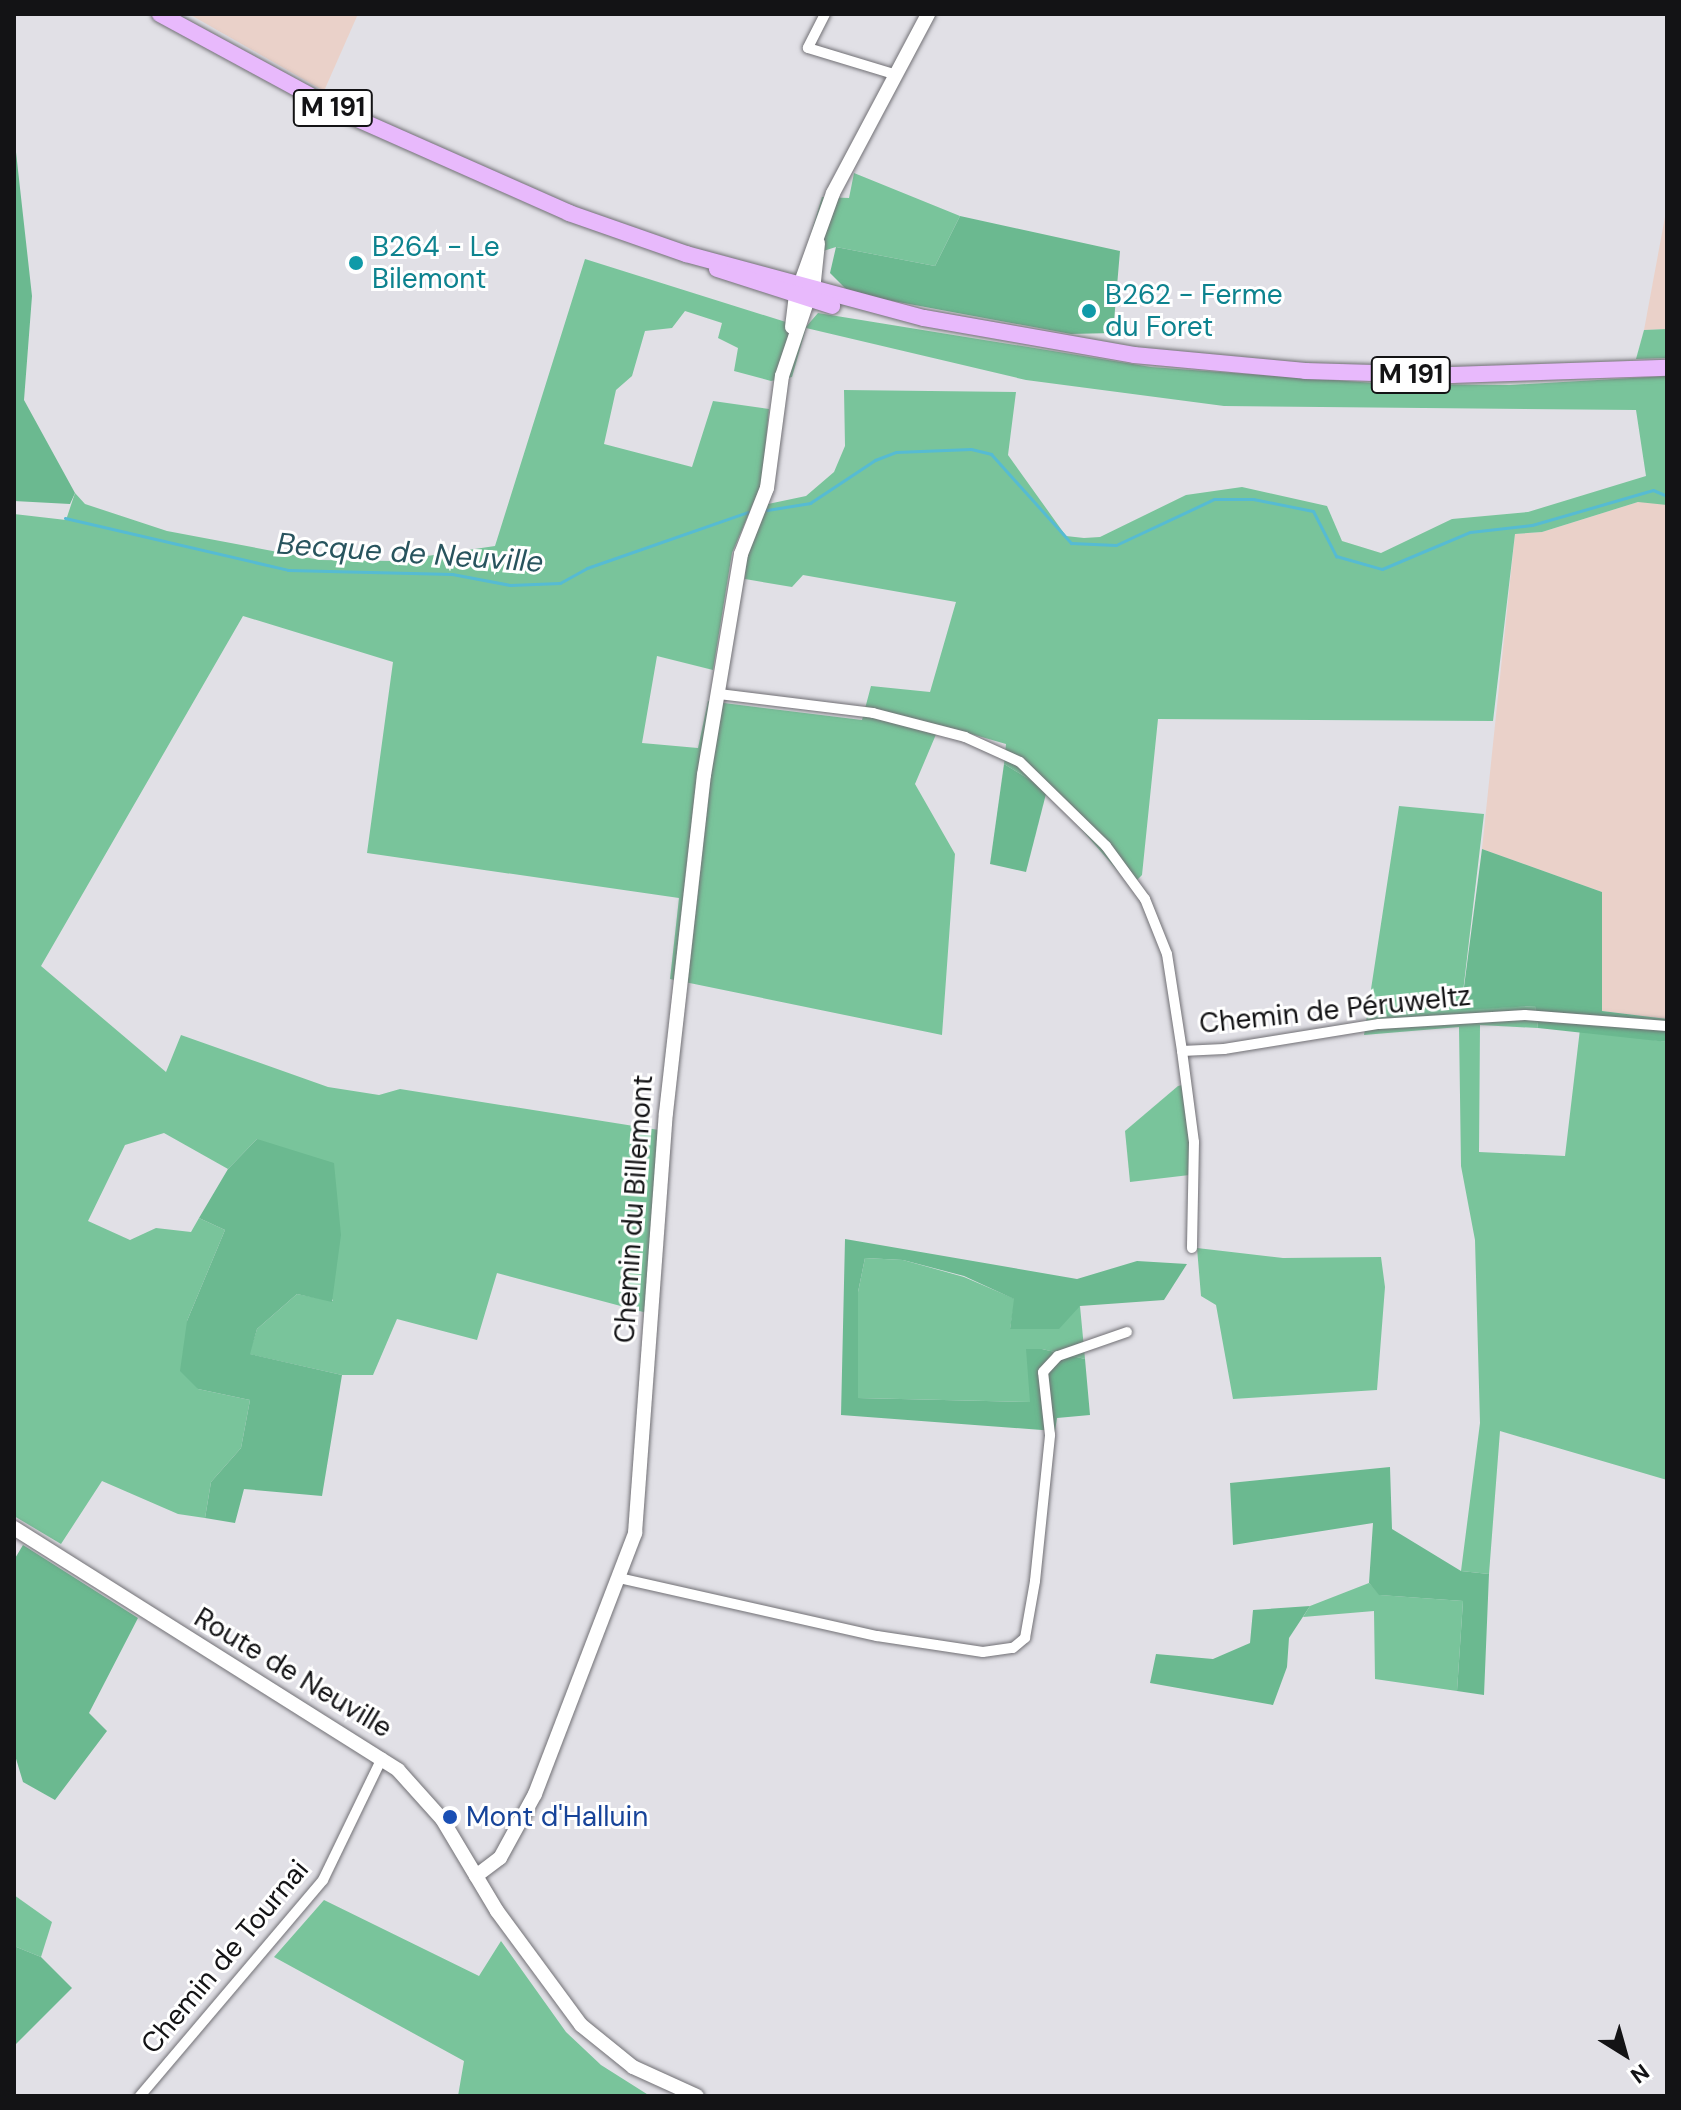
<!DOCTYPE html>
<meta charset="utf-8">
<style>
body{margin:0}
#map{position:relative;width:1681px;height:2110px;overflow:hidden;background:#e1e0e6;font-family:"DM Sans",sans-serif}
div>[style]{position:absolute}
.industrial>*{inset:0;background:#ead1c9}
.green>*{inset:0;background:#79c49b}
.forest>*{inset:0;background:#6bb990}
.stream>*{height:3px;margin:-1.5px;padding:0 1.5px;transform-origin:1.5px;border-radius:1.5px;background:#56bbd3}
.roads{filter:drop-shadow(0 0 2px #717075) drop-shadow(0 0 2px #717075)}
.street>*{height:10px;margin:-5px;padding:0 5px;transform-origin:5px;border-radius:5px;background:#fff}
.secondary>*{height:14px;margin:-7px;padding:0 7px;transform-origin:7px;border-radius:7px;background:#fff}
.primary>*{height:16px;margin:-8px;padding:0 8px;transform-origin:8px;border-radius:8px;background:#e8b9fc}
.dots>*{width:22px;height:22px;translate:-50% -50%;box-sizing:border-box;border:4px solid #fff;border-radius:50%}
span{translate:-50% -50%;white-space:nowrap;text-align:center;line-height:1.15;-webkit-text-stroke:6px #fff;paint-order:stroke}
.shield-label span{padding:2px 6px;background:#fff;border:2px solid;border-radius:6px;-webkit-text-stroke-width:0}
.shield-label{font-size:26px;color:#131315;font-weight:700}
.culture-label{font-size:28px;color:#0d838f}
.left{translate:0 -50%;text-align:left}
.street-label{font-size:28px;color:#131315}
.transit-label{font-size:28px;color:#164399}
.water-label{font-size:30px;color:#28545e;font-style:italic}
.frame{position:absolute;inset:0;border:16px solid #131315;pointer-events:none}
.north{position:absolute;left:1585px;top:2014px;width:80px;height:80px;-webkit-text-stroke:6px #fff;paint-order:stroke;rotate:143deg;font-size:22px;font-weight:700;line-height:32px;text-align:center;color:#131315}
.north::after{content:'';display:block;margin:auto;width:28px;height:36px;background:#131315;clip-path:polygon(50% 0,100% 100%,50% 72%,0 100%)}
</style>
<div id="map">
<div class="industrial">
<i style="clip-path:polygon(189px 14px,358px 14px,324px 91px)"></i>
<i style="clip-path:polygon(1667px 206px,1667px 329px,1644px 330px)"></i>
<i style="clip-path:polygon(1657px 501px,1667px 505px,1667px 1019px,1602px 1011px,1602px 892px,1482px 849px,1515px 534px,1542px 532px,1638px 502px)"></i>
</div>
<div class="green">
<i style="clip-path:polygon(854px 173px,960px 216px,935px 266px,836px 247px,804px 257px,822px 197px,849px 198px)"></i>
<i style="clip-path:polygon(evenodd,585px 259px,805px 328px,818px 313px,1151px 367px,1388px 384px,1510px 385px,1667px 376px,1667px 505px,1638px 502px,1542px 532px,1515px 534px,1493px 721px,1158px 719px,1142px 875px,1131px 886px,1047px 790px,1004px 764px,1006px 744px,940px 725px,915px 784px,955px 854px,942px 1035px,670px 979px,679px 898px,367px 853px,393px 662px,243px 616px,41px 966px,166px 1072px,181px 1035px,328px 1087px,379px 1095px,400px 1089px,659px 1130px,647px 1313px,497px 1273px,477px 1340px,397px 1319px,373px 1375px,342px 1375px,249px 1354px,257px 1329px,297px 1294px,333px 1301px,257px 1139px,228px 1169px,164px 1133px,125px 1145px,88px 1221px,130px 1240px,156px 1228px,191px 1232px,199px 1218px,225px 1230px,187px 1321px,198px 1389px,250px 1400px,241px 1448px,211px 1482px,205px 1518px,178px 1514px,102px 1481px,61px 1544px,14px 1516px,14px 514px,66px 520px,75px 493px,85px 504px,167px 531px,320px 560px,393px 561px,495px 546px,585px 259px,685px 311px,722px 323px,718px 338px,738px 348px,734px 371px,771px 381px,792px 377px,806px 328px,1026px 380px,1224px 406px,1636px 410px,1646px 476px,1528px 512px,1452px 519px,1381px 553px,1342px 541px,1327px 506px,1242px 487px,1186px 495px,1100px 537px,1084px 538px,1066px 536px,1008px 455px,1016px 392px,844px 390px,845px 446px,834px 472px,806px 496px,768px 504px,746px 552px,745px 579px,792px 587px,803px 575px,956px 602px,930px 692px,871px 686px,862px 720px,708px 701px,698px 748px,642px 743px,657px 656px,713px 670px,732px 553px,762px 483px,769px 409px,713px 401px,692px 467px,604px 444px,616px 390px,632px 376px,645px 331px,672px 328px,685px 311px)"></i>
<i style="clip-path:polygon(1667px 329px,1667px 358px,1636px 359px,1644px 330px)"></i>
<i style="clip-path:polygon(1399px 806px,1484px 814px,1461px 1009px,1535px 1006px,1538px 1028px,1480px 1025px,1479px 1152px,1565px 1156px,1580px 1029px,1667px 1042px,1667px 1480px,1500px 1431px,1489px 1574px,1461px 1571px,1480px 1423px,1475px 1240px,1461px 1166px,1459px 1027px,1364px 1035px)"></i>
<i style="clip-path:polygon(1191px 1083px,1198px 1174px,1130px 1182px,1125px 1131px,1178px 1086px)"></i>
<i style="clip-path:polygon(1197px 1248px,1283px 1258px,1381px 1257px,1385px 1287px,1377px 1390px,1233px 1399px,1216px 1305px,1201px 1296px)"></i>
<i style="clip-path:polygon(865px 1258px,903px 1260px,964px 1277px,1015px 1299px,1010px 1329px,1080px 1306px,1085px 1359px,1042px 1349px,1030px 1402px,858px 1398px,858px 1292px)"></i>
<i style="clip-path:polygon(1369px 1583px,1380px 1595px,1463px 1601px,1457px 1691px,1375px 1679px,1374px 1611px,1303px 1617px,1310px 1606px)"></i>
<i style="clip-path:polygon(14px 1895px,52px 1922px,41px 1957px,14px 1946px)"></i>
<i style="clip-path:polygon(324px 1900px,479px 1976px,501px 1941px,566px 2032px,601px 2065px,650px 2096px,458px 2096px,464px 2061px,274px 1957px)"></i>
</div>
<div class="forest">
<i style="clip-path:polygon(14px 134px,32px 296px,24px 400px,75px 493px,70px 504px,14px 501px)"></i>
<i style="clip-path:polygon(960px 216px,1120px 251px,1113px 333px,1071px 334px,850px 293px,830px 273px,836px 247px,935px 266px)"></i>
<i style="clip-path:polygon(1004px 764px,1047px 790px,1026px 872px,990px 864px)"></i>
<i style="clip-path:polygon(1482px 849px,1602px 892px,1602px 1011px,1667px 1019px,1667px 1042px,1538px 1028px,1535px 1006px,1461px 1010px)"></i>
<i style="clip-path:polygon(257px 1139px,334px 1163px,341px 1235px,332px 1302px,297px 1294px,257px 1329px,250px 1354px,342px 1375px,322px 1496px,244px 1489px,235px 1523px,205px 1518px,211px 1482px,241px 1448px,250px 1400px,198px 1389px,180px 1371px,187px 1321px,225px 1230px,199px 1218px,228px 1169px)"></i>
<i style="clip-path:polygon(845px 1239px,1077px 1279px,1137px 1261px,1187px 1264px,1164px 1300px,1080px 1306px,1059px 1329px,1010px 1329px,1014px 1299px,964px 1276px,903px 1260px,865px 1258px,858px 1292px,858px 1398px,1030px 1402px,1026px 1349px,1042px 1349px,1085px 1359px,1090px 1415px,1057px 1418px,1055px 1431px,841px 1415px)"></i>
<i style="clip-path:polygon(1390px 1467px,1392px 1529px,1461px 1571px,1489px 1574px,1484px 1695px,1457px 1691px,1463px 1601px,1379px 1595px,1369px 1583px,1373px 1523px,1233px 1545px,1230px 1483px)"></i>
<i style="clip-path:polygon(23px 1545px,138px 1618px,89px 1713px,107px 1731px,55px 1800px,23px 1782px,14px 1752px,14px 1560px)"></i>
<i style="clip-path:polygon(1310px 1606px,1289px 1638px,1287px 1667px,1273px 1705px,1150px 1683px,1156px 1654px,1213px 1659px,1250px 1643px,1253px 1610px)"></i>
<i style="clip-path:polygon(14px 1946px,41px 1957px,72px 1988px,14px 2046px)"></i>
</div>
<div class="stream">
<i style="left:767px;top:510px;width:44px;rotate:-9.2deg"></i>
<i style="left:810px;top:503px;width:78px;rotate:-33.5deg"></i>
<i style="left:875px;top:460px;width:22px;rotate:-21deg"></i>
<i style="left:896px;top:452px;width:75px;rotate:-2.3deg"></i>
<i style="left:971px;top:449px;width:21px;rotate:14deg"></i>
<i style="left:991px;top:454px;width:120px;rotate:48deg"></i>
<i style="left:1071px;top:543px;width:45px;rotate:2.5deg"></i>
<i style="left:1116px;top:545px;width:108px;rotate:-25.1deg"></i>
<i style="left:1214px;top:499px;width:39px"></i>
<i style="left:1253px;top:499px;width:61px;rotate:11.3deg"></i>
<i style="left:1313px;top:511px;width:51px;rotate:62.9deg"></i>
<i style="left:1336px;top:556px;width:48px;rotate:15.8deg"></i>
<i style="left:1382px;top:569px;width:95px;rotate:-22.8deg"></i>
<i style="left:1470px;top:532px;width:62px;rotate:-6.4deg"></i>
<i style="left:1532px;top:525px;width:126px;rotate:-16.1deg"></i>
<i style="left:1653px;top:490px;width:15px;rotate:23deg"></i>
<i style="left:65px;top:518px;width:229px;rotate:13.1deg"></i>
<i style="left:288px;top:570px;width:164px;rotate:1.4deg"></i>
<i style="left:452px;top:574px;width:59px;rotate:10.7deg"></i>
<i style="left:510px;top:585px;width:50px;rotate:-2.3deg"></i>
<i style="left:560px;top:583px;width:31px;rotate:-29deg"></i>
<i style="left:587px;top:568px;width:170px;rotate:-19.2deg"></i>
</div>
<div class="roads">
<div class="street">
<i style="left:825px;top:14px;width:38px;rotate:117deg"></i>
<i style="left:808px;top:48px;width:93px;rotate:16.9deg"></i>
<i style="left:719px;top:694px;width:155px;rotate:7deg"></i>
<i style="left:873px;top:713px;width:95px;rotate:14.6deg"></i>
<i style="left:965px;top:737px;width:60px;rotate:24.4deg"></i>
<i style="left:1020px;top:762px;width:120px;rotate:44.3deg"></i>
<i style="left:1106px;top:846px;width:66px;rotate:53.7deg"></i>
<i style="left:1145px;top:899px;width:59px;rotate:68.2deg"></i>
<i style="left:1167px;top:954px;width:98px;rotate:81.2deg"></i>
<i style="left:1182px;top:1051px;width:42px;rotate:-2.7deg"></i>
<i style="left:1224px;top:1049px;width:157px;rotate:-9.2deg"></i>
<i style="left:1379px;top:1024px;width:146px;rotate:-3.5deg"></i>
<i style="left:1525px;top:1015px;width:142px;rotate:4.4deg"></i>
<i style="left:1182px;top:1051px;width:92px;rotate:82.5deg"></i>
<i style="left:1194px;top:1142px;width:106px;rotate:91.1deg"></i>
<i style="left:619px;top:1578px;width:264px;rotate:12.7deg"></i>
<i style="left:877px;top:1636px;width:107px;rotate:8.6deg"></i>
<i style="left:983px;top:1652px;width:30px;rotate:-8deg"></i>
<i style="left:1013px;top:1648px;width:16px;rotate:-40deg"></i>
<i style="left:1025px;top:1638px;width:58px;rotate:-80deg"></i>
<i style="left:1035px;top:1581px;width:147px;rotate:-84.1deg"></i>
<i style="left:1050px;top:1435px;width:63px;rotate:-96.3deg"></i>
<i style="left:1043px;top:1372px;width:22px;rotate:-47deg"></i>
<i style="left:1058px;top:1356px;width:73px;rotate:-19.2deg"></i>
<i style="left:140px;top:2096px;width:283px;rotate:-49.7deg"></i>
<i style="left:323px;top:1880px;width:136px;rotate:-64.2deg"></i>
</div>
<div class="secondary">
<i style="left:792px;top:327px;width:31px;rotate:-83deg"></i>
<i style="left:796px;top:296px;width:109px;rotate:-70.2deg"></i>
<i style="left:833px;top:193px;width:203px;rotate:-62deg"></i>
<i style="left:14px;top:1528px;width:454px;rotate:32.2deg"></i>
<i style="left:398px;top:1770px;width:66px;rotate:48.1deg"></i>
<i style="left:442px;top:1819px;width:107px;rotate:59.1deg"></i>
<i style="left:497px;top:1911px;width:142px;rotate:53.6deg"></i>
<i style="left:581px;top:2025px;width:67px;rotate:38.9deg"></i>
<i style="left:633px;top:2067px;width:70px;rotate:24.4deg"></i>
<i style="left:476px;top:1876px;width:30px;rotate:-37deg"></i>
<i style="left:500px;top:1858px;width:73px;rotate:-61.3deg"></i>
<i style="left:535px;top:1794px;width:280px;rotate:-69deg"></i>
<i style="left:635px;top:1533px;width:421px;rotate:-85.8deg"></i>
<i style="left:666px;top:1113px;width:340px;rotate:-83.6deg"></i>
<i style="left:704px;top:775px;width:224px;rotate:-80.5deg"></i>
<i style="left:741px;top:554px;width:71px;rotate:-68.5deg"></i>
<i style="left:767px;top:488px;width:113px;rotate:-82.4deg"></i>
<i style="left:782px;top:376px;width:100px;rotate:-71.4deg"></i>
<i style="left:814px;top:281px;width:38px;rotate:-84deg"></i>
</div>
<div class="primary">
<i style="left:160px;top:14px;width:201px;rotate:28.5deg"></i>
<i style="left:337px;top:110px;width:254px;rotate:23.9deg"></i>
<i style="left:569px;top:213px;width:124px;rotate:19.3deg"></i>
<i style="left:686px;top:254px;width:246px;rotate:15.1deg"></i>
<i style="left:924px;top:318px;width:213px;rotate:10deg"></i>
<i style="left:1134px;top:355px;width:172px;rotate:5.3deg"></i>
<i style="left:1305px;top:371px;width:147px;rotate:1.6deg"></i>
<i style="left:1452px;top:375px;width:215px;rotate:-1.9deg"></i>
<i style="left:717px;top:269px;width:121px;rotate:17.8deg"></i>
</div>
</div>
<div class="dots">
<i style="left:356px;top:263px;background:#0f9aa8"></i>
<i style="left:1089px;top:311px;background:#0f9aa8"></i>
<i style="left:450px;top:1817px;background:#1a4fb4"></i>
</div>
<div class="shield-label">
<span style="left:333px;top:108px">M 191</span>
<span style="left:1411px;top:375px">M 191</span>
</div>
<div class="culture-label">
<span class="left" style="left:372px;top:263px">B264 - Le<br>Bilemont</span>
<span class="left" style="left:1105px;top:311px">B262 - Ferme<br>du Foret</span>
</div>
<div class="street-label">
<span style="left:1335px;top:1010px;rotate:-6deg">Chemin de Péruweltz</span>
<span style="left:634px;top:1209px;rotate:-86deg">Chemin du Billemont</span>
<span style="left:293px;top:1673px;rotate:31deg">Route de Neuville</span>
<span style="left:225px;top:1957px;rotate:-50deg">Chemin de Tournai</span>
</div>
<div class="transit-label">
<span class="left" style="left:466px;top:1817px">Mont d'Halluin</span>
</div>
<div class="water-label">
<span style="left:410px;top:553px;rotate:4deg">Becque de Neuville</span>
</div>
<div class="frame"></div>
<div class="north">N</div>
</div>
